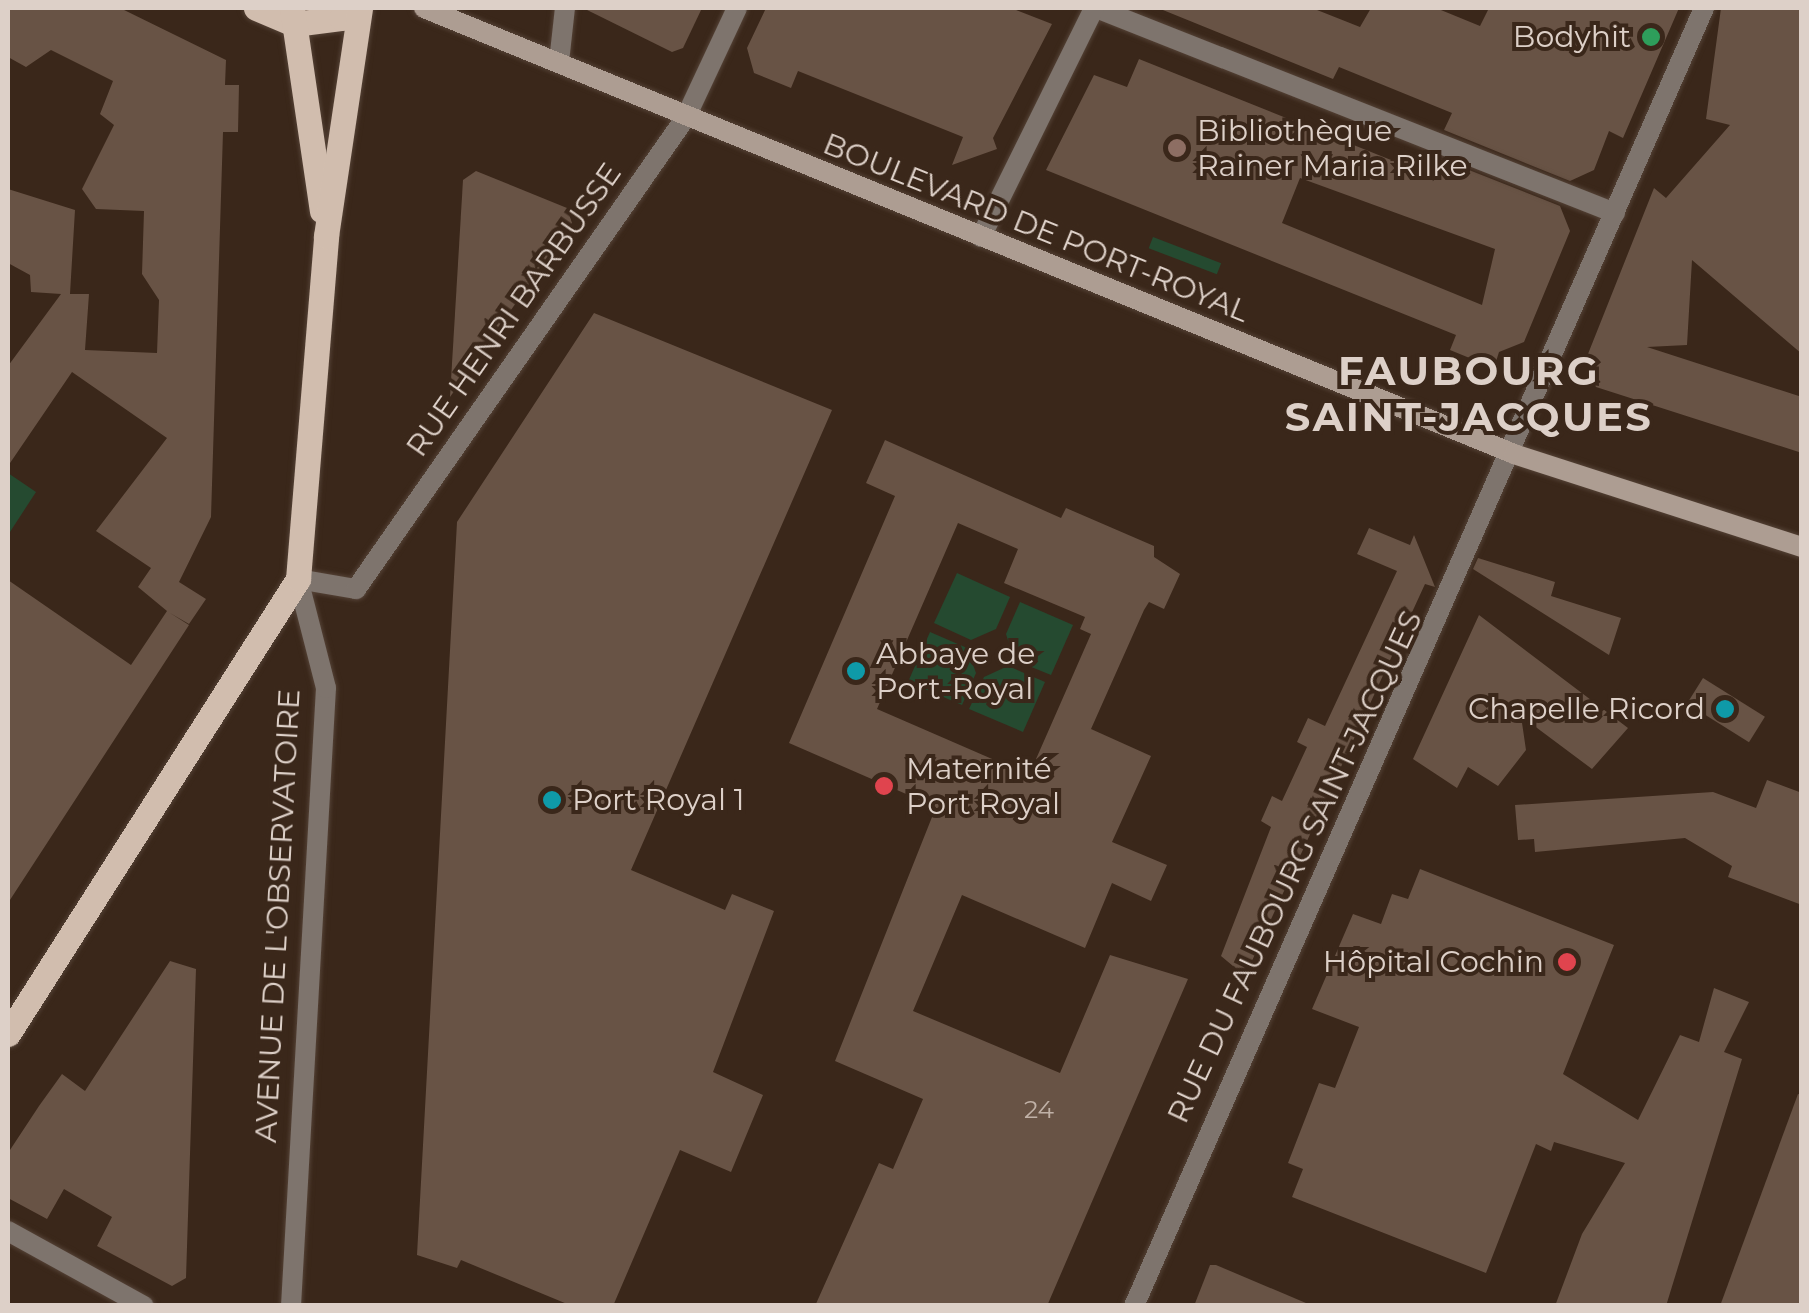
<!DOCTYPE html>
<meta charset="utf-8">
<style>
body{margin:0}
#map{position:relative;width:1809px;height:1313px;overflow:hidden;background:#3a271a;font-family:Montserrat,sans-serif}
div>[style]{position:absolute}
.green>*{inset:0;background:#254a30;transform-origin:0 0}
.building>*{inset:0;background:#685345;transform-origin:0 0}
.roads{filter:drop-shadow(0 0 2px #544236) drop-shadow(0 0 2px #544236)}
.street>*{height:20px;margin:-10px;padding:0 10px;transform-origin:10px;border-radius:10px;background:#7e746d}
.secondary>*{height:20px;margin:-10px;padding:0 10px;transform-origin:10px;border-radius:10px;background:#ad9d92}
.primary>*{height:25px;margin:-12.5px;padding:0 12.5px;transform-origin:12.5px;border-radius:12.5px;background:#d1bdae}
.dots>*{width:28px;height:28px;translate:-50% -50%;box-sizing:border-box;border:5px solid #3a271a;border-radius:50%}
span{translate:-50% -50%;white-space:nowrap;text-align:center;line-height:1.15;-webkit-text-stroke:8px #3a271a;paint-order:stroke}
.number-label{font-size:25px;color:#c0b1a7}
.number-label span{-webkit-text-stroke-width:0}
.poi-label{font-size:30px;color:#ddd0c8}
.right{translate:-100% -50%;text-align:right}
.left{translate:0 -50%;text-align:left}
.street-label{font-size:30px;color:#ddd0c8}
.district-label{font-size:40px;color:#ddd0c8;font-weight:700;letter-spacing:2.5px}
.frame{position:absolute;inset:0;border:10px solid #ddd0c8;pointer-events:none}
</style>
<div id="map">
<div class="green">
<i style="left:1153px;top:237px;width:73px;height:12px;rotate:21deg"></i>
<i style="clip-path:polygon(8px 473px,36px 492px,8px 535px)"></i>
<i style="clip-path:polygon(957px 573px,1010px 597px,996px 629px,971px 640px,934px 623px)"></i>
<i style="clip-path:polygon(1020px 602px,1073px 625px,1051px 675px,1014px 660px,1006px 634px)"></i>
<i style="clip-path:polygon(930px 632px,967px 648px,976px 673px,962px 705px,908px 682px)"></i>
<i style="clip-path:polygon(1008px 666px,1045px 682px,1023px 732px,969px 709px,984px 677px)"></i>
</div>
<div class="building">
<i style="clip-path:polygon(8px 8px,120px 8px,226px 60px,225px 85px,239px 85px,238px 132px,223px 132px,211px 517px,179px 582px,206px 599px,189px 624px,170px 613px,189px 625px,8px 903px,8px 580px,131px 665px,167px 611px,138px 587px,151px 568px,96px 531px,167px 438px,72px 372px,8px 466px,8px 366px,61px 294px,31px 292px,30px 275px,8px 263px,8px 189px,75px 210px,70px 294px,89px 294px,85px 350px,157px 353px,159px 300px,142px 274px,144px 211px,96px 209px,82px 189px,114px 125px,100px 114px,113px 81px,51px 50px,26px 67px,8px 57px)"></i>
<i style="clip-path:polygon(583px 8px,702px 8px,683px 48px,672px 52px)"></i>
<i style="clip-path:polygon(766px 8px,1011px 8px,1052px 24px,993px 138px,997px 149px,952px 165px,963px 137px,798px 71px,791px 88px,754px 73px,747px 48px)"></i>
<i style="clip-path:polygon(1158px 8px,1312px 8px,1360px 27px,1371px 8px,1436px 8px,1480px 26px,1489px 8px,1679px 8px,1623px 138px,1609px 131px,1594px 170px,1570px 181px,1444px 130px,1452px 113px,1339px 67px,1333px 79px)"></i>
<i style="clip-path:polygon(1721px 8px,1802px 8px,1802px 354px,1692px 260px,1687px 345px,1647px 347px,1802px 397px,1802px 453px,1596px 387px,1584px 364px,1654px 188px,1666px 198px,1730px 125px,1706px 119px)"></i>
<i style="clip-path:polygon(evenodd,1139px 59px,1396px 162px,1400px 152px,1428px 162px,1431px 155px,1560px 206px,1570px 231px,1524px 342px,1499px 352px,1494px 368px,1450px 350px,1456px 335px,1046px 170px,1094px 75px,1127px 87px,1139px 59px,1300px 178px,1495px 249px,1482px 305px,1282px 223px,1300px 178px)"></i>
<i style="clip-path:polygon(476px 171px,567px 208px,572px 223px,450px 397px,463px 180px)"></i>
<i style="clip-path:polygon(594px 313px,832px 410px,631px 870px,725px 910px,732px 894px,774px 911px,713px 1072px,763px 1095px,731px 1172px,680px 1150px,613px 1306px,572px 1306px,461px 1260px,457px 1268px,417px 1255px,457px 522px)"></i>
<i style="clip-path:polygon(evenodd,885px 440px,1061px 518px,1066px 508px,1154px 546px,1154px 557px,1180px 574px,1164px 609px,1149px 602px,1144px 610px,1091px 729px,1151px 756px,1112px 842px,1167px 865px,1151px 901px,1112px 883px,1085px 948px,962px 895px,913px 1011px,1060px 1073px,1110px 955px,1188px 979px,1047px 1306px,815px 1306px,879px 1163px,893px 1169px,923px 1099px,835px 1061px,936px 807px,789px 743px,895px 496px,866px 483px,885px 440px,958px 523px,1018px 549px,1004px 583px,1085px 617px,1080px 629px,1091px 634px,1029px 775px,877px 709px,958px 523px)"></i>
<i style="clip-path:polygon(1369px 528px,1410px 545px,1414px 535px,1435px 587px,1425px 584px,1245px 976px,1221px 956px,1271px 827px,1261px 821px,1272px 796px,1282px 801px,1307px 747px,1297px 742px,1308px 718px,1325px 726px,1397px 571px,1357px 554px)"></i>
<i style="clip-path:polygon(1478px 558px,1555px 582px,1551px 596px,1621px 618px,1609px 655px,1473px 569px)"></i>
<i style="clip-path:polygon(1479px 615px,1628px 728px,1592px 769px,1521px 716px,1526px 750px,1498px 786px,1468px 767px,1457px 788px,1413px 759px)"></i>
<i style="left:1703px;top:678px;width:73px;height:30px;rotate:32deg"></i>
<i style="clip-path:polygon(1767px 780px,1802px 793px,1802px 905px,1728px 877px,1732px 866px,1685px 838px,1535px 852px,1534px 839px,1518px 840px,1515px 805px,1713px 792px,1756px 808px)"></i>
<i style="clip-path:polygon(1420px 869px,1614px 945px,1563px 1074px,1638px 1120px,1680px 1035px,1699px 1042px,1714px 988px,1749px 1002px,1724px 1052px,1742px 1059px,1666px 1306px,1555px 1306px,1582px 1234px,1625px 1163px,1554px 1142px,1551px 1151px,1536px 1144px,1486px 1273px,1292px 1197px,1303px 1169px,1288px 1163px,1314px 1096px,1319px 1083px,1335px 1088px,1359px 1027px,1312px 1009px,1353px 914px,1381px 924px,1392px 894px,1408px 899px)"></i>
<i style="clip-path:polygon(170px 961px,196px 969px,186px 1278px,172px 1286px,97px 1246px,112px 1217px,64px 1189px,47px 1219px,8px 1198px,8px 1153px,39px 1106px,62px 1074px,85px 1091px)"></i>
<i style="clip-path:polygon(1802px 1095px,1802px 1306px,1720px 1306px,1798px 1094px)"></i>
<i style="clip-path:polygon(1210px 1265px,1216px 1265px,1313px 1306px,1194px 1306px)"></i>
</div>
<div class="roads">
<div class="street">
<i style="left:1096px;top:8px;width:558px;rotate:21.55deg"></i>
<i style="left:559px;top:62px;width:54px;rotate:-83.7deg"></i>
<i style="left:981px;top:237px;width:255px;rotate:-63.7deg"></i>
<i style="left:8px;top:1231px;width:155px;rotate:28.9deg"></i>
<i style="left:291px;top:1306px;width:619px;rotate:-86.76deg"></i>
<i style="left:326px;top:688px;width:113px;rotate:-104.4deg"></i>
<i style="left:298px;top:579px;width:59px;rotate:9.8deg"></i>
<i style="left:356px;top:589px;width:576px;rotate:-55.04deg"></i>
<i style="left:686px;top:117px;width:120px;rotate:-64.9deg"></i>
<i style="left:1134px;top:1306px;width:1418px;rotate:-66.29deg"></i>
</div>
<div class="secondary">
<i style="left:424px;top:8px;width:1178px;rotate:22.25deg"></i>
<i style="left:1514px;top:454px;width:303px;rotate:17.9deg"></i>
</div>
<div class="primary">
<i style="left:256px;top:8px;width:41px;rotate:22.8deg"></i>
<i style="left:294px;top:24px;width:47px;rotate:-7.3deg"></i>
<i style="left:341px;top:18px;width:12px;rotate:-55deg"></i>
<i style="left:292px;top:8px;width:205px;rotate:81.6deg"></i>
<i style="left:8px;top:1034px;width:540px;rotate:-57.49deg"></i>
<i style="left:298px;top:579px;width:344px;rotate:-85.3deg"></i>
<i style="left:326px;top:236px;width:231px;rotate:-81.5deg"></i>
</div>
</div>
<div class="dots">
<i style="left:1651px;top:37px;background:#2e9e5b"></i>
<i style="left:1177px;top:148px;background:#8d6e63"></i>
<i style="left:856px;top:671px;background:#0f9aa8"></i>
<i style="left:1725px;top:709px;background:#0f9aa8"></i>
<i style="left:884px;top:786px;background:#e0444e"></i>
<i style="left:552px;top:800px;background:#0f9aa8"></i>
<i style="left:1567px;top:962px;background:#e0444e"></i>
</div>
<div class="number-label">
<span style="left:1039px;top:1109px">24</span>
</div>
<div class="poi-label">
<span class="right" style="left:1631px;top:37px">Bodyhit</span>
<span class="left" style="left:1197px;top:148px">Bibliothèque<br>Rainer Maria Rilke</span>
<span class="left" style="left:876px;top:671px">Abbaye de<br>Port-Royal</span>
<span class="right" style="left:1705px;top:709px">Chapelle Ricord</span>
<span class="left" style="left:906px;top:786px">Maternité<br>Port Royal</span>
<span class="left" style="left:572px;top:800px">Port Royal 1</span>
<span class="right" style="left:1544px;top:962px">Hôpital Cochin</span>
</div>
<div class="street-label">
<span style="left:1036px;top:228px;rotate:22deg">BOULEVARD DE PORT-ROYAL</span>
<span style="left:514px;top:310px;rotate:-55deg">RUE HENRI BARBUSSE</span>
<span style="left:1295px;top:867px;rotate:-65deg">RUE DU FAUBOURG SAINT-JACQUES</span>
<span style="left:278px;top:916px;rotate:-87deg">AVENUE DE L'OBSERVATOIRE</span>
</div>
<div class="district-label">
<span style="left:1469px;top:394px">FAUBOURG<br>SAINT-JACQUES</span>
</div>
<div class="frame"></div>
</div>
